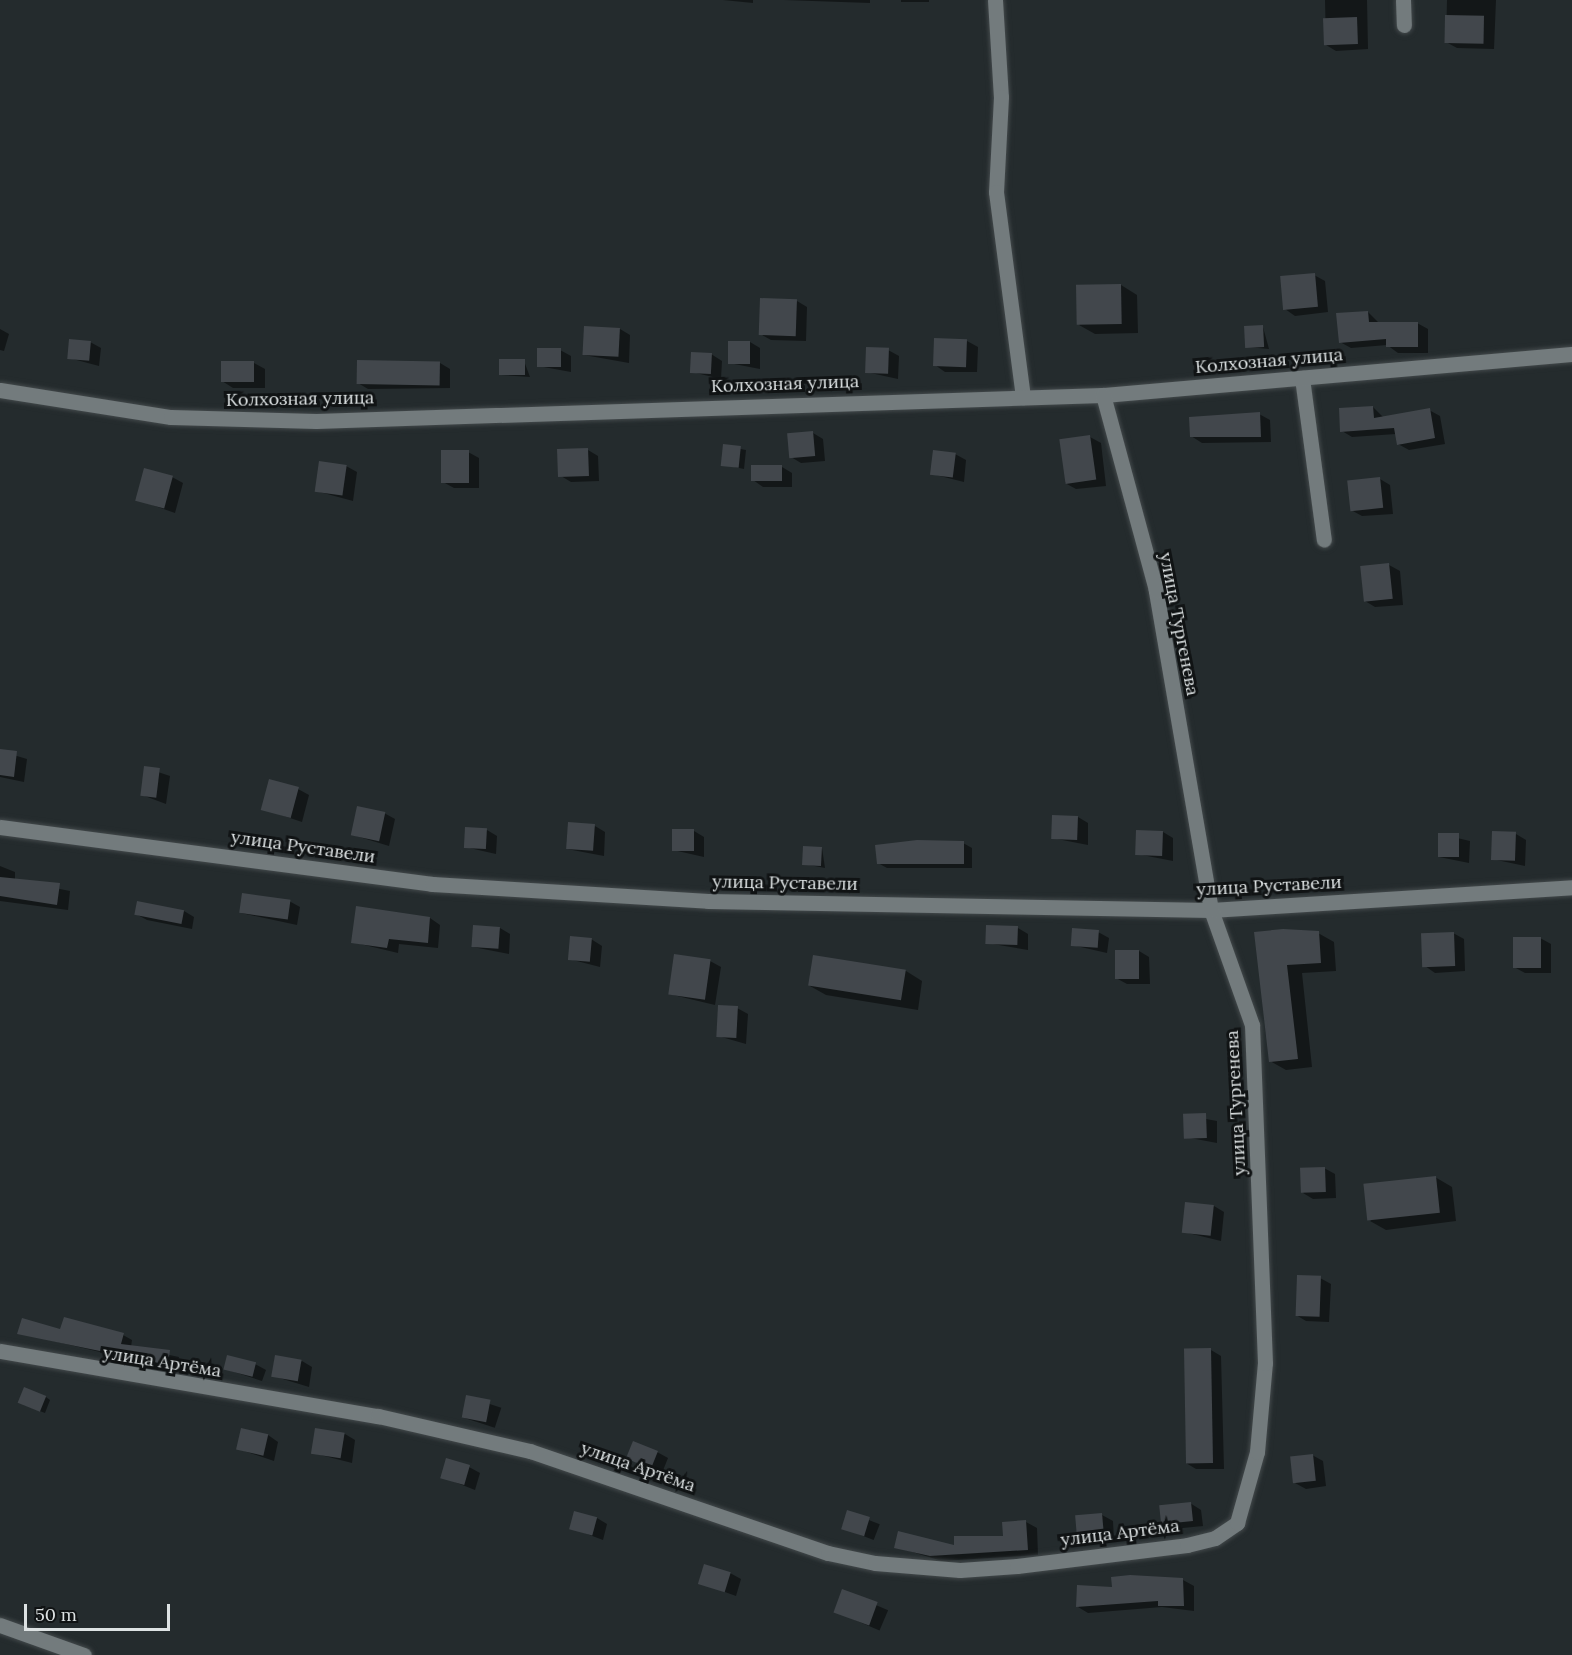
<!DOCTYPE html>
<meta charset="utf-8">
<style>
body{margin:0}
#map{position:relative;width:1572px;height:1655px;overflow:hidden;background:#242b2d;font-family:Lora,serif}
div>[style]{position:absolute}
.shadow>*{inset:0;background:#0007;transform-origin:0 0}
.building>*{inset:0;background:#42474c;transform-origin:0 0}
.roads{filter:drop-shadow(0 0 2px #43494b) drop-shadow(0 0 2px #43494b)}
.minor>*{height:15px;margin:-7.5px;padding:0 7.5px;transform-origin:7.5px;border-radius:7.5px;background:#737b7d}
span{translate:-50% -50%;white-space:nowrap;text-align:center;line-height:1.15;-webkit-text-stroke:6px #101314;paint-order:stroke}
.street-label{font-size:18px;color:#dde2e3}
.scale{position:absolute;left:24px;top:1604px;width:146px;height:27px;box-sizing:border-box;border:3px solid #dde2e3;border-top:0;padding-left:8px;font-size:18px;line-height:21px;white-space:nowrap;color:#dde2e3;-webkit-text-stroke:4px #101314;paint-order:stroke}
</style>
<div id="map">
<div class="shadow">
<i style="clip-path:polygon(723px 0,753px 0,753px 3px)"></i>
<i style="clip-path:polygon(784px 0,870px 0,870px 3px)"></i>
<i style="left:901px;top:0;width:28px;height:2px"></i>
<i style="clip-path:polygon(1325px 0,1367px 0,1368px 49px,1336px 51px,1326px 45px)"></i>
<i style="clip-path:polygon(1447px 0,1496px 0,1494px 49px,1457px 48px,1446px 42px)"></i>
<i style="clip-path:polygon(1314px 275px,1325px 281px,1328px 312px,1295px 316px,1285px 309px)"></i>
<i style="clip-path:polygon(1121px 285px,1137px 295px,1138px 333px,1095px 334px,1079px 325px)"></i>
<i style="clip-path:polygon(797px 301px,807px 307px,806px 341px,771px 340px,760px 334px)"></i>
<i style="clip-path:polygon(1368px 312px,1379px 323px,1417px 323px,1428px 329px,1428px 353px,1398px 353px,1387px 345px,1351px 348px,1340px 342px)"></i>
<i style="clip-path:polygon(1263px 327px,1269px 349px,1247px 347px)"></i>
<i style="clip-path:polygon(0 329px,9px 334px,4px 351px,0 350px)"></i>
<i style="clip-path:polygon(620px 329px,630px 335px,629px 363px,584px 355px)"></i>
<i style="clip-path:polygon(967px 341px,978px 347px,977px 372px,945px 372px,935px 365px)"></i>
<i style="clip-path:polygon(90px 342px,101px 348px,99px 366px,69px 358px)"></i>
<i style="clip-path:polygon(750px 342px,760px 348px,760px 369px,729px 363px)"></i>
<i style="clip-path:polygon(560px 350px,571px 356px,571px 372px,538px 366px)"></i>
<i style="clip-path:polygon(888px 350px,899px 356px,898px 379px,866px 372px)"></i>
<i style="clip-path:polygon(711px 354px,722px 361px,721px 379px,692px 372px)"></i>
<i style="clip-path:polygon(524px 361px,530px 377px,501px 375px)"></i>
<i style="clip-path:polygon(222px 362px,254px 363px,265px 369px,265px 388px,233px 388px,222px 381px)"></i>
<i style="clip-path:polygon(440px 363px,450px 369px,450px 388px,368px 389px,358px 383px)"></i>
<i style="clip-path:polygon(1373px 407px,1384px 418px,1429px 410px,1440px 416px,1445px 444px,1409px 450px,1398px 444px,1396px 434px,1352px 437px,1342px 431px)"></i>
<i style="clip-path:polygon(1259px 414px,1270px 420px,1271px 442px,1202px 443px,1191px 436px)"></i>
<i style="clip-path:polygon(813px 433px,823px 439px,825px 461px,801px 463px,791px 457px)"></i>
<i style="clip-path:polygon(1090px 437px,1101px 443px,1106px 486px,1076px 489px,1065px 483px)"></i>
<i style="clip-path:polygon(725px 446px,746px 450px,744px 469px,724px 465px)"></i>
<i style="clip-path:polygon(588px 450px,598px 456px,599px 481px,571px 482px,561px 476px)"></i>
<i style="clip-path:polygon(468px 452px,479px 458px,479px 488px,454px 488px,443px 482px)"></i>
<i style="clip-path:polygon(955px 454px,966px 460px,964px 482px,932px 474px)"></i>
<i style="clip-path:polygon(346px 466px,357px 472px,353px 501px,316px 491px)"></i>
<i style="clip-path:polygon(782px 467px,792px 473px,792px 487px,763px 487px,753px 480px)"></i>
<i style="clip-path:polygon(172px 477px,183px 483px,175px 513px,138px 500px)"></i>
<i style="clip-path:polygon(1380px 479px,1390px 485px,1393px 514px,1362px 516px,1351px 510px)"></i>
<i style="clip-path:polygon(1389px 565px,1400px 571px,1403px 605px,1375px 607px,1365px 601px)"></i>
<i style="clip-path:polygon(0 751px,27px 759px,24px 782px,0 777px)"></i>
<i style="clip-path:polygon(146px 768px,170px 776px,166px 804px,142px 795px)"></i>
<i style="clip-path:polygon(298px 789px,309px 795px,302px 822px,263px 809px)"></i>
<i style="clip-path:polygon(384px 813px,395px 819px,389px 846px,353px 835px)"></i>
<i style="clip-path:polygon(1078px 817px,1088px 823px,1088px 845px,1052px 838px)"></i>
<i style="clip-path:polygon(595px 826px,605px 832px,604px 856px,567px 849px)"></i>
<i style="clip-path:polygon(487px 830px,497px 836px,496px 854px,465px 847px)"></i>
<i style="clip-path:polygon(694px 831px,704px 837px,704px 857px,673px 850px)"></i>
<i style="clip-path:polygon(1163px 832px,1173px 838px,1173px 861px,1137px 854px)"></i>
<i style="clip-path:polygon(1440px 834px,1470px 841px,1469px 863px,1439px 857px)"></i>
<i style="clip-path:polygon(1516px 834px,1526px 840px,1525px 866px,1492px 859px)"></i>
<i style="clip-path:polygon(963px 843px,972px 848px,972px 868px,887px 868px,878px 863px)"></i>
<i style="clip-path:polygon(822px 848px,825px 868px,804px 864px)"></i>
<i style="clip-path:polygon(0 866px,15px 872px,15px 880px,70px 891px,68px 910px,0 901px)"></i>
<i style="clip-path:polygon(289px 901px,300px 907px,297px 925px,241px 913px)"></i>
<i style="clip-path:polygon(138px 903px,184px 911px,194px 917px,192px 929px,147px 920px,136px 914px)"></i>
<i style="clip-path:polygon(430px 918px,440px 925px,438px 948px,399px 944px,398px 953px,352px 942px)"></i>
<i style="clip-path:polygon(500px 928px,510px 934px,509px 954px,473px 947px)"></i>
<i style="clip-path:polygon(1018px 928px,1028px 934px,1028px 950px,987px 943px)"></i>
<i style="clip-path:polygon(1098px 932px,1109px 938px,1107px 953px,1072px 945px)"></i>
<i style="clip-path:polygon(1318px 933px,1334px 942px,1336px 971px,1302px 973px,1312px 1067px,1286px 1070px,1270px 1061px,1256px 934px)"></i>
<i style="clip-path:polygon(1453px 933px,1464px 939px,1465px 971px,1435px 973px,1425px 966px)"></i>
<i style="clip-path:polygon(1540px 938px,1551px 944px,1551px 973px,1525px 973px,1514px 967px)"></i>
<i style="clip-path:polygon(591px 939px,602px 946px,600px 967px,569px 959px)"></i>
<i style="clip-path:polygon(1139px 951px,1149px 957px,1150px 984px,1127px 984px,1116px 978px)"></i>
<i style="clip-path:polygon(814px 956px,906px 971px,922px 981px,918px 1010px,826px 995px,810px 986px)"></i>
<i style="clip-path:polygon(710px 961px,721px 967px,715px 1005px,669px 994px)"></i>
<i style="clip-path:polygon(737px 1008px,748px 1014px,746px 1044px,718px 1036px)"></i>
<i style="clip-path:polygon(1184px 1115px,1217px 1121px,1217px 1143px,1185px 1137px)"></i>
<i style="clip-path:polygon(1324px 1168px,1335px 1174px,1336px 1198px,1313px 1199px,1303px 1193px)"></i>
<i style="clip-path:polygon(1435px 1177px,1452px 1187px,1456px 1221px,1386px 1230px,1370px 1221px)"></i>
<i style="clip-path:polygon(1214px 1206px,1224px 1212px,1221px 1241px,1184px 1232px)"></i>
<i style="clip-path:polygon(1320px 1278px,1331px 1284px,1329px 1322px,1306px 1321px,1296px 1315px)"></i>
<i style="clip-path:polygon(61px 1331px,123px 1335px,132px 1340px,131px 1347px,179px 1357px,177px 1370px,19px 1333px)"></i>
<i style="clip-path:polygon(1211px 1350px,1221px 1356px,1224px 1469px,1196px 1469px,1186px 1463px)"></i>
<i style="clip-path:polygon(302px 1361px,312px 1367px,309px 1387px,273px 1376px)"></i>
<i style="clip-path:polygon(255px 1364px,266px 1370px,262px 1381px,225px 1369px)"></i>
<i style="clip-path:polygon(46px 1397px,50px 1400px,45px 1413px,24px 1405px)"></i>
<i style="left:468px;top:1397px;width:35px;height:21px;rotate:18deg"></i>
<i style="clip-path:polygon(345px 1434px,355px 1440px,352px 1463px,313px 1453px)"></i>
<i style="clip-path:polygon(268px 1435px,278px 1442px,274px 1461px,238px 1449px)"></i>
<i style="clip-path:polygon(657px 1452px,668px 1458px,662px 1473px,628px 1459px)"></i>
<i style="clip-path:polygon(1312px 1455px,1323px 1461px,1326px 1486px,1306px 1489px,1295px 1483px)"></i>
<i style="clip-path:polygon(469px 1467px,480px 1473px,475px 1490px,442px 1477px)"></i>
<i style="clip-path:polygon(1190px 1503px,1201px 1510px,1203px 1526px,1173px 1529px,1163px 1523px)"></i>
<i style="left:848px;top:1512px;width:34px;height:17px;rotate:21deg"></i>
<i style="clip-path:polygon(1102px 1515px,1113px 1521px,1114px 1540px,1088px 1542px,1077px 1536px)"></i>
<i style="clip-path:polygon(597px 1518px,607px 1524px,603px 1540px,571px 1528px)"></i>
<i style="clip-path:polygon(1026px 1522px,1037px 1528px,1038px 1555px,942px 1561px,896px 1547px,956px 1547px,1005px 1537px)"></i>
<i style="clip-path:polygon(730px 1573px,741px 1579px,736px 1596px,700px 1583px)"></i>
<i style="clip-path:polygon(1113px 1579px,1183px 1580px,1194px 1586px,1194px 1611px,1162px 1607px,1088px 1613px,1078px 1607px,1114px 1588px)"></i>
<i style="left:843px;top:1591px;width:49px;height:22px;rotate:23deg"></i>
</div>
<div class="building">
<i style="left:1445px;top:15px;width:39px;height:28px;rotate:1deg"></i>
<i style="left:1357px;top:17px;width:27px;height:34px;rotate:88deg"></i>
<i style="left:1315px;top:273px;width:34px;height:35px;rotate:85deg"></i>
<i style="left:1121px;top:284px;width:40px;height:45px;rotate:89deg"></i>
<i style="left:760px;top:298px;width:37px;height:37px;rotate:2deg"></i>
<i style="clip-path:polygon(1368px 311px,1369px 322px,1418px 322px,1418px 347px,1386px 347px,1386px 339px,1339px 343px,1336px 313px)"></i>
<i style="left:1263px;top:325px;width:22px;height:19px;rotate:87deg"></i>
<i style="left:584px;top:326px;width:36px;height:29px;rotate:3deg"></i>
<i style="left:934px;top:338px;width:33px;height:28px;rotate:2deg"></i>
<i style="left:69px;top:339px;width:22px;height:20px;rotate:5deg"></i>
<i style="left:728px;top:341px;width:22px;height:23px"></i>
<i style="left:866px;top:347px;width:23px;height:26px;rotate:2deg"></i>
<i style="left:537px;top:348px;width:24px;height:19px"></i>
<i style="left:691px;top:352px;width:21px;height:21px;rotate:3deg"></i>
<i style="left:525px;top:359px;width:16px;height:26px;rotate:90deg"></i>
<i style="left:357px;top:360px;width:83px;height:24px;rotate:1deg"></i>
<i style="left:221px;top:361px;width:33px;height:21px"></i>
<i style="clip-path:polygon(1373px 406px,1374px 418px,1430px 408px,1435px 438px,1397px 445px,1394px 428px,1340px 432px,1339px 408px)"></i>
<i style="clip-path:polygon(1260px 412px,1261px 437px,1190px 437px,1189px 417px)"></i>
<i style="left:813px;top:431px;width:25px;height:26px;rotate:85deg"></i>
<i style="left:1090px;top:435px;width:45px;height:31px;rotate:82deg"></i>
<i style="left:723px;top:444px;width:18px;height:22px;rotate:6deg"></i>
<i style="left:588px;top:448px;width:28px;height:31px;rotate:88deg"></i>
<i style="left:441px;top:450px;width:28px;height:33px"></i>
<i style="left:933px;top:450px;width:23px;height:25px;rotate:7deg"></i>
<i style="left:319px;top:461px;width:28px;height:31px;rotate:8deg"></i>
<i style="left:751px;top:465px;width:31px;height:16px"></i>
<i style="left:144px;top:468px;width:30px;height:34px;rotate:15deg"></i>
<i style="left:1380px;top:477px;width:31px;height:33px;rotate:84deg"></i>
<i style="left:1389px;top:563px;width:36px;height:29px;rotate:84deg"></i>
<i style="clip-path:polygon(0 749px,17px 751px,14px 777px,0 775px)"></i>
<i style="left:144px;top:766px;width:16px;height:30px;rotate:7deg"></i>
<i style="left:269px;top:779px;width:31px;height:32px;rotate:15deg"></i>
<i style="left:357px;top:806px;width:29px;height:30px;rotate:12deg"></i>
<i style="left:1052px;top:815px;width:26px;height:24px;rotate:2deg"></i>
<i style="left:568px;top:822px;width:27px;height:27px;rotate:4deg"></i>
<i style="left:465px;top:827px;width:22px;height:21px;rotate:3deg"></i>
<i style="left:672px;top:829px;width:22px;height:22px"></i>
<i style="left:1136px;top:830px;width:27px;height:25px;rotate:2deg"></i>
<i style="left:1492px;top:831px;width:24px;height:29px;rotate:2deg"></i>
<i style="left:1438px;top:833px;width:21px;height:24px"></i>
<i style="clip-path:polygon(917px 840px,964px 841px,964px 864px,877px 864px,875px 845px)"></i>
<i style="left:803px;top:846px;width:19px;height:19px;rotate:3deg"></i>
<i style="clip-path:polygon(0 877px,60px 883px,57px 905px,0 896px)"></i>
<i style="left:242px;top:893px;width:49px;height:20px;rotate:8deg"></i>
<i style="left:137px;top:901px;width:48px;height:14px;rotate:11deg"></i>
<i style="clip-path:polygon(356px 906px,430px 917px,428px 943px,389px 939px,387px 948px,351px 943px)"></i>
<i style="left:473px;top:925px;width:27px;height:22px;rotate:4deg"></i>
<i style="left:986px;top:925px;width:32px;height:19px;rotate:2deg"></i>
<i style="left:1072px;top:928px;width:27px;height:18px;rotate:4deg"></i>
<i style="clip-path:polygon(1283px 929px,1319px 931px,1321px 963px,1287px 965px,1298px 1059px,1269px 1062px,1254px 932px)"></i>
<i style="left:1454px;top:932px;width:34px;height:33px;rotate:88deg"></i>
<i style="left:570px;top:936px;width:22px;height:24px;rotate:5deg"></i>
<i style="left:1513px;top:937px;width:28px;height:31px"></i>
<i style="left:1115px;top:950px;width:24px;height:29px"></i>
<i style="left:674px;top:954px;width:37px;height:41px;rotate:8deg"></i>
<i style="left:813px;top:955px;width:94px;height:31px;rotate:9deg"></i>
<i style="left:718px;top:1005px;width:20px;height:32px;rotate:3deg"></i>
<i style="left:1206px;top:1113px;width:25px;height:23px;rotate:88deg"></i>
<i style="left:1325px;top:1167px;width:25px;height:25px;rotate:88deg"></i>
<i style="left:1436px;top:1176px;width:37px;height:73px;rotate:84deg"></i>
<i style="left:1185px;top:1202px;width:29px;height:31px;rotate:6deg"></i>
<i style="left:1297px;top:1275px;width:24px;height:41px;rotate:2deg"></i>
<i style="clip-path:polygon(64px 1317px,124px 1333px,121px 1344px,170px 1350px,168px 1365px,17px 1334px,22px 1318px,60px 1329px)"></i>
<i style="left:1211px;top:1348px;width:115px;height:27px;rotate:89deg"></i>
<i style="left:227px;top:1355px;width:30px;height:15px;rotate:14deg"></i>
<i style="left:275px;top:1355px;width:27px;height:22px;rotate:10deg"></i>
<i style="left:24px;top:1387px;width:24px;height:17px;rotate:22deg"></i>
<i style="left:466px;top:1395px;width:25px;height:23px;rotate:11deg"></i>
<i style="left:241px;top:1428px;width:28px;height:22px;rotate:13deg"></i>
<i style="left:315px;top:1428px;width:30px;height:26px;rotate:9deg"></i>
<i style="left:633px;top:1441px;width:27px;height:19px;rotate:22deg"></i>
<i style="left:1313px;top:1454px;width:27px;height:23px;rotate:84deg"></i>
<i style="left:446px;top:1458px;width:25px;height:21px;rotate:16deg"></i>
<i style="left:1191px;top:1502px;width:19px;height:32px;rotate:84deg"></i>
<i style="left:847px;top:1510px;width:24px;height:20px;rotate:17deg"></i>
<i style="left:574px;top:1511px;width:24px;height:19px;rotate:15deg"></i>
<i style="left:1102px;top:1513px;width:22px;height:27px;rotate:85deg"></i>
<i style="clip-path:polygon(1026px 1520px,1028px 1550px,930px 1556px,894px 1548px,898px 1531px,954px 1545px,954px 1536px,1003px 1536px,1002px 1522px)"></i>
<i style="left:704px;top:1564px;width:28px;height:21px;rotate:17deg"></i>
<i style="clip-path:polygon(1130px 1575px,1183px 1578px,1184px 1606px,1158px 1606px,1158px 1601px,1076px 1607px,1077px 1585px,1112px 1587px,1111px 1577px)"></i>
<i style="left:842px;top:1589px;width:38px;height:25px;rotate:20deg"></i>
</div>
<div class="roads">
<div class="minor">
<i style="left:995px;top:0;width:97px;rotate:86.5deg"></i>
<i style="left:1001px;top:97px;width:95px;rotate:93deg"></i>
<i style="left:996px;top:192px;width:207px;rotate:82.5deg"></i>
<i style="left:1403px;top:0;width:25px;rotate:88deg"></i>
<i style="left:1302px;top:378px;width:163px;rotate:82.3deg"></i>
<i style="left:0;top:390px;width:173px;rotate:9deg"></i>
<i style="left:171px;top:417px;width:145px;rotate:1.6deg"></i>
<i style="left:316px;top:421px;width:787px;rotate:-1.89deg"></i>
<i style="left:1103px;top:395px;width:471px;rotate:-5deg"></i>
<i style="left:0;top:827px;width:436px;rotate:7.5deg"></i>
<i style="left:432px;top:884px;width:277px;rotate:3.5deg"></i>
<i style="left:708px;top:901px;width:503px;rotate:1.03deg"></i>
<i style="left:1211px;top:910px;width:362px;rotate:-3.6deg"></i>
<i style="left:0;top:1351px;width:384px;rotate:9.8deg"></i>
<i style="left:378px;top:1416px;width:156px;rotate:13deg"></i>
<i style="left:530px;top:1451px;width:315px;rotate:18.9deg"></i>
<i style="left:828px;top:1553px;width:48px;rotate:12deg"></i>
<i style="left:875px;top:1563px;width:85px;rotate:4.7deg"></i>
<i style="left:960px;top:1570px;width:57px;rotate:-4deg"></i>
<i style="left:1017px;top:1566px;width:171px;rotate:-7deg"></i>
<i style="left:1187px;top:1545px;width:29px;rotate:-14deg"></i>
<i style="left:1215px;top:1538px;width:27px;rotate:-34deg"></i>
<i style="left:1237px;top:1523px;width:74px;rotate:-74.3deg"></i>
<i style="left:1257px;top:1452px;width:89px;rotate:-84.9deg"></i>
<i style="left:1265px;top:1363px;width:338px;rotate:-92.2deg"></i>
<i style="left:1252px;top:1025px;width:122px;rotate:-109.6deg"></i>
<i style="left:1211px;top:910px;width:325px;rotate:-99.8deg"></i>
<i style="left:1156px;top:590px;width:202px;rotate:-105.2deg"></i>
<i style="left:0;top:1625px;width:89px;rotate:19.7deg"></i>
</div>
</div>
<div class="street-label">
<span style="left:1269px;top:361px;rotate:-5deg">Колхозная улица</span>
<span style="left:785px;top:384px;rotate:-2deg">Колхозная улица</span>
<span style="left:300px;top:399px;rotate:-1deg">Колхозная улица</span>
<span style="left:1179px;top:624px;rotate:79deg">улица Тургенева</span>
<span style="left:303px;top:847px;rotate:8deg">улица Руставели</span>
<span style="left:785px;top:883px;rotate:1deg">улица Руставели</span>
<span style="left:1269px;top:886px;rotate:-3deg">улица Руставели</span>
<span style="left:1236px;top:1103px;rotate:-93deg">улица Тургенева</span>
<span style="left:162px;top:1362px;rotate:9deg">улица Артёма</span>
<span style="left:638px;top:1467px;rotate:19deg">улица Артёма</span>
<span style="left:1120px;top:1533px;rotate:-7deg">улица Артёма</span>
</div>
<div class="scale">50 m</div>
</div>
